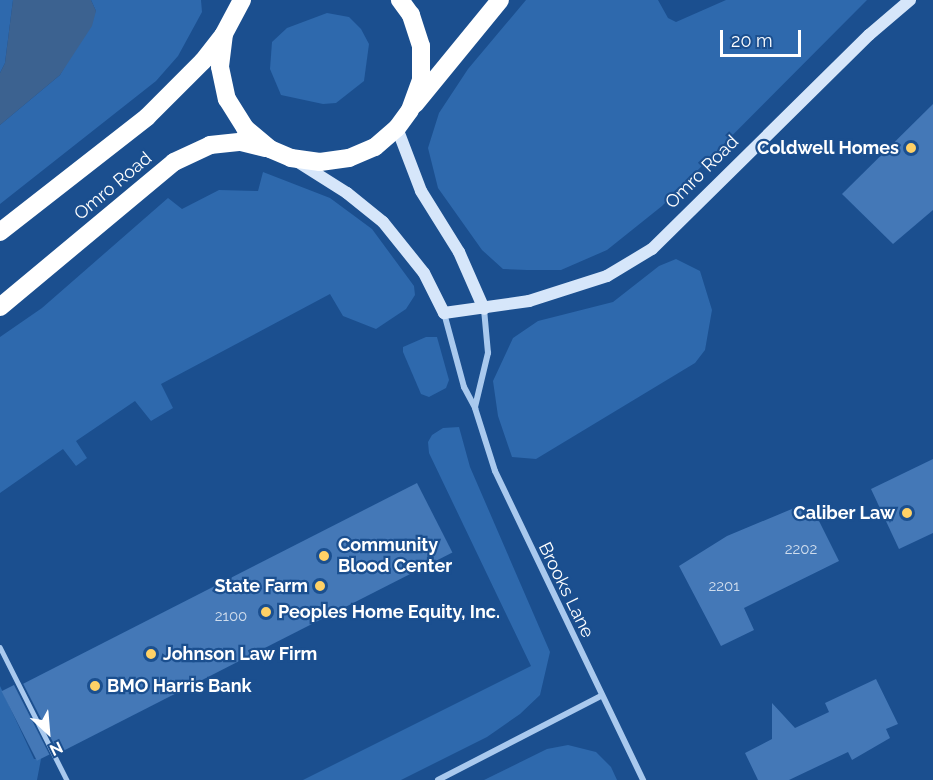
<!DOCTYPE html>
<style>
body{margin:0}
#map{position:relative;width:933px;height:780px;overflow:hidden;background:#1b4f8f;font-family:Raleway,sans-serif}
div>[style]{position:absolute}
.green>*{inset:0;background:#2e69ad}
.water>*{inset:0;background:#3c6290}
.building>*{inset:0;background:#4478b7;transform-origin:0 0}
.lane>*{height:4.5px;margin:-2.25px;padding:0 2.25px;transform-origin:2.25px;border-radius:2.25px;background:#a9c9ee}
.street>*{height:6px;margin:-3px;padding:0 3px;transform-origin:3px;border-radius:3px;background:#a9c9ee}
.secondary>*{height:12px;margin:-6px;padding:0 6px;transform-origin:6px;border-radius:6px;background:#d6e6fa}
.highway>*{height:18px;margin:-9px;padding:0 9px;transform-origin:9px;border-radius:9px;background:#fff}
.dots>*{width:16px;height:16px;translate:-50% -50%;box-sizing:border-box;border:3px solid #1b4f8f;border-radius:50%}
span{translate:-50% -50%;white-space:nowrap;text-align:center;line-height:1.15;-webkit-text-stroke:4.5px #1b4f8f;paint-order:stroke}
.number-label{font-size:15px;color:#d0dded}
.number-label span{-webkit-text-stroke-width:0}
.poi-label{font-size:18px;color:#fff;font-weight:700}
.right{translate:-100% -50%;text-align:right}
.left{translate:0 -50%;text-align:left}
.street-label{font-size:18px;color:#fff}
.north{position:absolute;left:18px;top:702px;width:60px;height:60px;-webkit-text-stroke:4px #1b4f8f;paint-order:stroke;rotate:154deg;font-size:16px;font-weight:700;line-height:24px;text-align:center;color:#fff}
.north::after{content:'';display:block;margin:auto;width:21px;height:27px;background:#fff;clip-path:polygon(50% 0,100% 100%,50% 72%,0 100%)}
.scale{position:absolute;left:720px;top:30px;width:81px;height:27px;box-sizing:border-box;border:3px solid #fff;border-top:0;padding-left:8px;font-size:18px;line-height:21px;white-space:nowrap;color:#fff;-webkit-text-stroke:4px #1b4f8f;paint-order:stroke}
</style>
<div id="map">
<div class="green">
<i style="clip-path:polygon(0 0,13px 0,5px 63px,0 73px)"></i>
<i style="clip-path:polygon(91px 0,201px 0,202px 12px,178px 56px,156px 81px,0 204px,0 125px,60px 75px,96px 11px)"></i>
<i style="clip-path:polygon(526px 0,658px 0,668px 18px,676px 22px,726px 0,867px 0,662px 206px,607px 250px,561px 270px,527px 270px,503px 269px,482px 250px,438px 188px,428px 148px,439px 113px,468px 69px)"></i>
<i style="clip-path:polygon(327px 13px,349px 17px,361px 29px,369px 44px,364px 81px,336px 103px,323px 104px,281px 95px,270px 69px,272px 42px,287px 28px)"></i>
<i style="clip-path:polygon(263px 172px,330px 198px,372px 229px,414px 286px,415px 295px,406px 309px,376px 329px,343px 316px,330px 294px,161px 384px,173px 408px,151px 421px,135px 401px,76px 441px,87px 458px,76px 466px,63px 449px,0 493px,0 337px,42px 308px,168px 198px,182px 209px,219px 190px,258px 191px)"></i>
<i style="clip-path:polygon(676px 259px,700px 271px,712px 310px,705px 350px,695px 363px,536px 459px,512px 457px,498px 416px,493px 381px,513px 338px,538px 321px,613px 302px,659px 266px)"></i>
<i style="clip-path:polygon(426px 337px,437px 337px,449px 380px,446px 388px,429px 397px,421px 394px,403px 352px,403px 347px)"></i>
<i style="clip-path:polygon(459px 427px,470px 467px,550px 652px,540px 695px,520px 714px,487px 737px,401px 780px,303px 780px,531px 666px,429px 453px,428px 442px,432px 435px,443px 428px)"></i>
<i style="clip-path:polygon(0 686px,34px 759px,41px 759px,37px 780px,0 780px)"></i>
<i style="clip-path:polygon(568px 745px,596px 752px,611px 767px,617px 780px,484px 780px,547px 749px)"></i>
</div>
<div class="water">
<i style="clip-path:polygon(13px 0,91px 0,96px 11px,92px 26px,60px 75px,0 125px,0 73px,5px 63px)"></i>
</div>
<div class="building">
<i style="clip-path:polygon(933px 104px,933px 210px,893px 244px,842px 194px)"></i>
<i style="clip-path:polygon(933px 459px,933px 533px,899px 549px,871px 489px)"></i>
<i style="left:417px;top:483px;width:78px;height:442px;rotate:63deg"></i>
<i style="clip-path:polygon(799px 506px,804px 515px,814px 511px,839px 561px,744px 608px,754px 630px,721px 646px,679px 566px,727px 536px)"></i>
<i style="clip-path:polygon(876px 679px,898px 724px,886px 729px,890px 738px,852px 760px,848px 752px,789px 780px,758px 780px,745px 753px,772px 739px,772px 703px,795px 728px,829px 712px,825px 703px)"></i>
<i style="left:14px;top:685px;width:78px;height:14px;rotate:63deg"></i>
</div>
<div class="lane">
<i style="left:0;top:647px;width:149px;rotate:63.3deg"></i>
</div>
<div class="street">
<i style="left:444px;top:313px;width:77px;rotate:74.9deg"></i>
<i style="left:464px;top:387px;width:24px;rotate:62deg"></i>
<i style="left:475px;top:408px;width:66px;rotate:72.4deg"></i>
<i style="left:495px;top:471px;width:343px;rotate:64.4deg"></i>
<i style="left:475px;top:407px;width:56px;rotate:-76.5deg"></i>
<i style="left:488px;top:353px;width:44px;rotate:-95.2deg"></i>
<i style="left:438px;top:780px;width:183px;rotate:-27.3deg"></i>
</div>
<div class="secondary">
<i style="left:397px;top:128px;width:67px;rotate:69.1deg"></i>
<i style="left:421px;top:191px;width:72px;rotate:58.1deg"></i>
<i style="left:459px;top:252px;width:62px;rotate:66.3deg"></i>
<i style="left:298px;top:162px;width:58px;rotate:32.3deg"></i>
<i style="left:347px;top:193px;width:46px;rotate:38.9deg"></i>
<i style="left:383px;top:222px;width:65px;rotate:51.2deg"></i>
<i style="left:424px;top:273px;width:45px;rotate:63.4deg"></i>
<i style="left:444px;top:313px;width:86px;rotate:-8deg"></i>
<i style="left:529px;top:301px;width:82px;rotate:-17.8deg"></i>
<i style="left:607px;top:276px;width:52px;rotate:-31deg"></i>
<i style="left:652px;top:249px;width:305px;rotate:-44.6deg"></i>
<i style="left:869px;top:35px;width:54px;rotate:-40.5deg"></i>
</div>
<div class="highway">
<i style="left:242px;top:0;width:38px;rotate:118deg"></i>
<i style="left:224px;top:34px;width:33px;rotate:97deg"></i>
<i style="left:220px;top:67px;width:33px;rotate:78deg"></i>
<i style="left:227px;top:99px;width:34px;rotate:58deg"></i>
<i style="left:245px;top:128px;width:33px;rotate:40deg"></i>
<i style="left:270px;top:149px;width:23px;rotate:23deg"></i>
<i style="left:291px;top:158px;width:29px;rotate:8deg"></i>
<i style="left:320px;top:162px;width:29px;rotate:-8deg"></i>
<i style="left:349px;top:158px;width:28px;rotate:-23deg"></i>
<i style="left:375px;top:147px;width:29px;rotate:-41deg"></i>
<i style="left:397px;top:128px;width:22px;rotate:-54deg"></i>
<i style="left:410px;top:110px;width:33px;rotate:-70deg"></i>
<i style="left:421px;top:79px;width:33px;rotate:-90deg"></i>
<i style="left:421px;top:46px;width:33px;rotate:-108deg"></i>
<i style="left:411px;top:15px;width:19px;rotate:-126deg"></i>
<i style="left:415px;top:104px;width:134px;rotate:-50.7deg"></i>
<i style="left:0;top:232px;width:187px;rotate:-38deg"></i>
<i style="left:147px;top:117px;width:79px;rotate:-45deg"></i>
<i style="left:203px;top:61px;width:33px;rotate:-52deg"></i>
<i style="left:0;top:307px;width:226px;rotate:-39.8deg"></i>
<i style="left:174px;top:162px;width:40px;rotate:-25deg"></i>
<i style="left:210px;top:145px;width:31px;rotate:-6deg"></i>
<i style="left:241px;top:142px;width:25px;rotate:14deg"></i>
</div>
<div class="dots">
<i style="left:911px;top:148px;background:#ffd166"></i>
<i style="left:907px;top:513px;background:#ffd166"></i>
<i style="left:324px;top:556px;background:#ffd166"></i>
<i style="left:320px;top:586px;background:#ffd166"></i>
<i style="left:266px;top:612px;background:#ffd166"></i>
<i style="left:151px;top:654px;background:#ffd166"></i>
<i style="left:95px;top:686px;background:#ffd166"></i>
</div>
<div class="number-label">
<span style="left:801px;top:550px">2202</span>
<span style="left:724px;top:587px">2201</span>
<span style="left:231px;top:617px">2100</span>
</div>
<div class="poi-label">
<span class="right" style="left:899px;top:148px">Coldwell Homes</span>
<span class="right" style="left:895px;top:513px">Caliber Law</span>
<span class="left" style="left:338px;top:556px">Community<br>Blood Center</span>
<span class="right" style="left:308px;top:586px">State Farm</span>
<span class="left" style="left:278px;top:612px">Peoples Home Equity, Inc.</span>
<span class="left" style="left:163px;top:654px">Johnson Law Firm</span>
<span class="left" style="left:107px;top:686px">BMO Harris Bank</span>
</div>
<div class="street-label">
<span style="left:702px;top:172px;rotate:-45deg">Omro Road</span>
<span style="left:113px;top:186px;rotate:-40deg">Omro Road</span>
<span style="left:566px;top:590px;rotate:64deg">Brooks Lane</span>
</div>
<div class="north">N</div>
<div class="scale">20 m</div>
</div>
